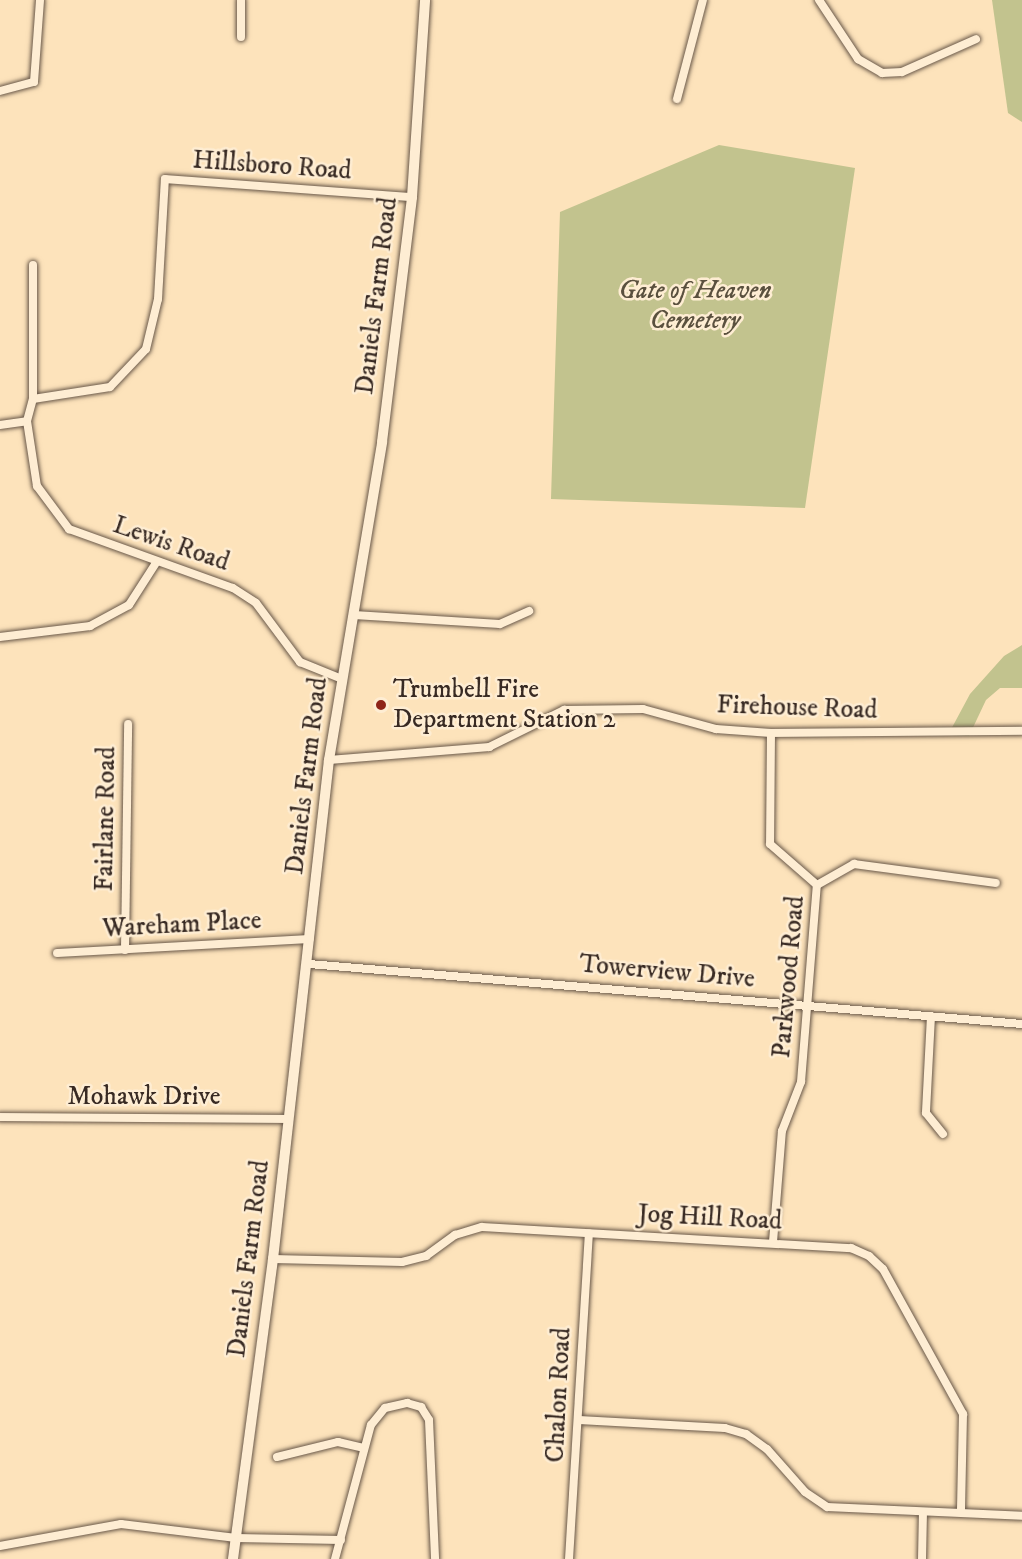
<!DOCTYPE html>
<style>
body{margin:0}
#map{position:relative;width:1022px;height:1559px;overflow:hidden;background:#fde3bb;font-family:"IM FELL DW Pica",serif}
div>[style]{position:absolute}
.green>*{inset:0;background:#c2c38e}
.roads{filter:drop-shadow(0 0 2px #695849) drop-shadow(0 0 2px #695849)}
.street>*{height:8px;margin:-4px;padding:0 4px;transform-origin:4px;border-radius:4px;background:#feedd3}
.secondary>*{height:10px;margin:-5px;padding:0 5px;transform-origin:5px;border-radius:5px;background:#feedd3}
.dots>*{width:16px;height:16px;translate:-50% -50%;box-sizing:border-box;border:3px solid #feedd3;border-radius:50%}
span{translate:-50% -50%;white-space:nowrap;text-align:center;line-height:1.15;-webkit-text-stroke:5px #feedd3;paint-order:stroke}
.street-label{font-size:26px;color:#382a23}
.park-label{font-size:26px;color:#5a503e;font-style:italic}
.poi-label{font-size:26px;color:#382a23}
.left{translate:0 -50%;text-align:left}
</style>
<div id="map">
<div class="green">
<i style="clip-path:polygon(992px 0,1022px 0,1022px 122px,1008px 113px)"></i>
<i style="clip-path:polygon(719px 145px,855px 168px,805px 508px,551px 499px,560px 212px)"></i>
<i style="clip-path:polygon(1022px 645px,1022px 688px,1000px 688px,986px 700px,969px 736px,948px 735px,970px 694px,1004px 656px)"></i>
</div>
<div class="roads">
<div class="street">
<i style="left:819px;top:0;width:71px;rotate:56.5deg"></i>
<i style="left:858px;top:59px;width:28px;rotate:30deg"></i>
<i style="left:882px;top:73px;width:20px;rotate:-3deg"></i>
<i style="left:902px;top:72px;width:81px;rotate:-24deg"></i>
<i style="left:241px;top:37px;width:37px;rotate:-90deg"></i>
<i style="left:0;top:91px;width:35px;rotate:-15deg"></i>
<i style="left:34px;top:82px;width:82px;rotate:-85.8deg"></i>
<i style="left:677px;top:99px;width:102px;rotate:-75.3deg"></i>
<i style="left:33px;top:265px;width:134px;rotate:90deg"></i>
<i style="left:27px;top:421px;width:66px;rotate:81.3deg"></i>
<i style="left:37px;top:486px;width:54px;rotate:53.3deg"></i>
<i style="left:69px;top:529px;width:174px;rotate:19.8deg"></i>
<i style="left:233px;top:588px;width:27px;rotate:33deg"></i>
<i style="left:256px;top:603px;width:74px;rotate:53.3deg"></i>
<i style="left:300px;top:662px;width:45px;rotate:22deg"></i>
<i style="left:0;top:425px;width:27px;rotate:-8deg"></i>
<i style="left:27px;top:421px;width:23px;rotate:-75deg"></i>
<i style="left:33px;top:399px;width:78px;rotate:-8.9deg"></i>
<i style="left:110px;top:387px;width:52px;rotate:-46.5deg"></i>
<i style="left:146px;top:349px;width:51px;rotate:-76.5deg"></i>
<i style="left:158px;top:299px;width:120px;rotate:-86.7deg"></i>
<i style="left:165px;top:179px;width:248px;rotate:4.2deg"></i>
<i style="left:354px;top:615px;width:146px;rotate:3.5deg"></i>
<i style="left:500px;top:624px;width:32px;rotate:-24deg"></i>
<i style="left:0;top:637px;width:91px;rotate:-7deg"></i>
<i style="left:90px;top:626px;width:44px;rotate:-28.3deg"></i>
<i style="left:129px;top:605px;width:50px;rotate:-57.3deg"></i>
<i style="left:771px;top:733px;width:111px;rotate:90.5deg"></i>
<i style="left:770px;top:844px;width:62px;rotate:41.1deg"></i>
<i style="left:329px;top:760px;width:161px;rotate:-4.6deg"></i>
<i style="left:489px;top:747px;width:84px;rotate:-26.3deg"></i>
<i style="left:564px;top:710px;width:79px;rotate:-0.7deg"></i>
<i style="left:643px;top:709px;width:76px;rotate:15.3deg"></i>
<i style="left:716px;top:729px;width:55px;rotate:4.2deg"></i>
<i style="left:771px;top:733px;width:251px;rotate:-0.5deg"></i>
<i style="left:817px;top:885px;width:43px;rotate:-29.6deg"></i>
<i style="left:854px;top:864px;width:143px;rotate:7.6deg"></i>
<i style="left:125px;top:950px;width:226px;rotate:-89.2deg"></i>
<i style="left:57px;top:953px;width:253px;rotate:-3.2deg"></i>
<i style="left:309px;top:964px;width:716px;rotate:4.81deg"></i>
<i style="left:931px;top:1016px;width:97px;rotate:93deg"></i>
<i style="left:926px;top:1113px;width:27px;rotate:51deg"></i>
<i style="left:0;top:1117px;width:288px;rotate:0.4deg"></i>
<i style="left:773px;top:1242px;width:111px;rotate:-85.4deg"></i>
<i style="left:782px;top:1131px;width:53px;rotate:-68.8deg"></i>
<i style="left:801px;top:1082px;width:198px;rotate:-85.4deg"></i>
<i style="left:273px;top:1259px;width:129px;rotate:1.3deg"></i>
<i style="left:402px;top:1262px;width:25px;rotate:-14deg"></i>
<i style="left:426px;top:1256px;width:36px;rotate:-36deg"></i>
<i style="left:455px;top:1235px;width:28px;rotate:-17deg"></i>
<i style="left:482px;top:1227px;width:370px;rotate:3.3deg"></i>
<i style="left:851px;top:1248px;width:20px;rotate:24deg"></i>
<i style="left:869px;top:1256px;width:19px;rotate:43deg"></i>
<i style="left:883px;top:1269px;width:166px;rotate:61.1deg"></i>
<i style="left:963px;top:1414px;width:98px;rotate:91.2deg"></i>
<i style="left:579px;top:1420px;width:146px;rotate:3.1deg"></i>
<i style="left:725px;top:1428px;width:22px;rotate:16deg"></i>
<i style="left:746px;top:1434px;width:26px;rotate:36deg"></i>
<i style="left:767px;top:1449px;width:57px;rotate:48.5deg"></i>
<i style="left:805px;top:1492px;width:27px;rotate:34deg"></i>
<i style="left:827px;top:1507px;width:195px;rotate:2.6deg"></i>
<i style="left:277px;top:1457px;width:63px;rotate:-13.8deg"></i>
<i style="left:338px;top:1442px;width:26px;rotate:13deg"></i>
<i style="left:0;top:1546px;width:123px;rotate:-10.3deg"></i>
<i style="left:121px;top:1524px;width:116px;rotate:6.9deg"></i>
<i style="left:236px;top:1538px;width:105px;rotate:1.1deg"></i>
<i style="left:335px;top:1559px;width:139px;rotate:-75deg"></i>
<i style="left:371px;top:1425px;width:22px;rotate:-51deg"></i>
<i style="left:385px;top:1408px;width:23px;rotate:-13deg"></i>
<i style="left:407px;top:1403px;width:15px;rotate:16deg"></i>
<i style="left:421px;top:1407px;width:15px;rotate:58deg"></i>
<i style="left:429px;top:1420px;width:139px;rotate:87.5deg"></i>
<i style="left:569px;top:1559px;width:326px;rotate:-86.5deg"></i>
<i style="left:922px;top:1559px;width:47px;rotate:-88.8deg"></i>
</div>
<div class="secondary">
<i style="left:233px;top:1559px;width:303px;rotate:-82.4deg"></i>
<i style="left:273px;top:1259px;width:502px;rotate:-83.6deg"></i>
<i style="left:329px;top:760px;width:322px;rotate:-80.5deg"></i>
<i style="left:382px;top:442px;width:247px;rotate:-83deg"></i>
<i style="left:412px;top:197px;width:197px;rotate:-86.2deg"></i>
</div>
</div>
<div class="dots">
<i style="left:381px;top:705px;background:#8f2418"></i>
</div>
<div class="street-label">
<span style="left:272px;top:166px;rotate:4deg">Hillsboro Road</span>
<span style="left:377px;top:296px;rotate:-83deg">Daniels Farm Road</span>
<span style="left:171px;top:544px;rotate:19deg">Lewis Road</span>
<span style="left:797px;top:708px;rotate:2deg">Firehouse Road</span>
<span style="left:307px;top:776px;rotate:-83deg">Daniels Farm Road</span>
<span style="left:106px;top:819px;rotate:-89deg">Fairlane Road</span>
<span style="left:182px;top:925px;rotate:-3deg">Wareham Place</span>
<span style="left:667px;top:972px;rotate:5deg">Towerview Drive</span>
<span style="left:789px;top:977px;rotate:-85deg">Parkwood Road</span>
<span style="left:144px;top:1097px">Mohawk Drive</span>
<span style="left:710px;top:1218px;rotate:3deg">Jog Hill Road</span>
<span style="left:249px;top:1259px;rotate:-83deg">Daniels Farm Road</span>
<span style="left:559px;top:1395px;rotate:-87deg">Chalon Road</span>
</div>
<div class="park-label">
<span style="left:695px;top:306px">Gate of Heaven<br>Cemetery</span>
</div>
<div class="poi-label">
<span class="left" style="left:393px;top:705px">Trumbell Fire<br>Department Station 2</span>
</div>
</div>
